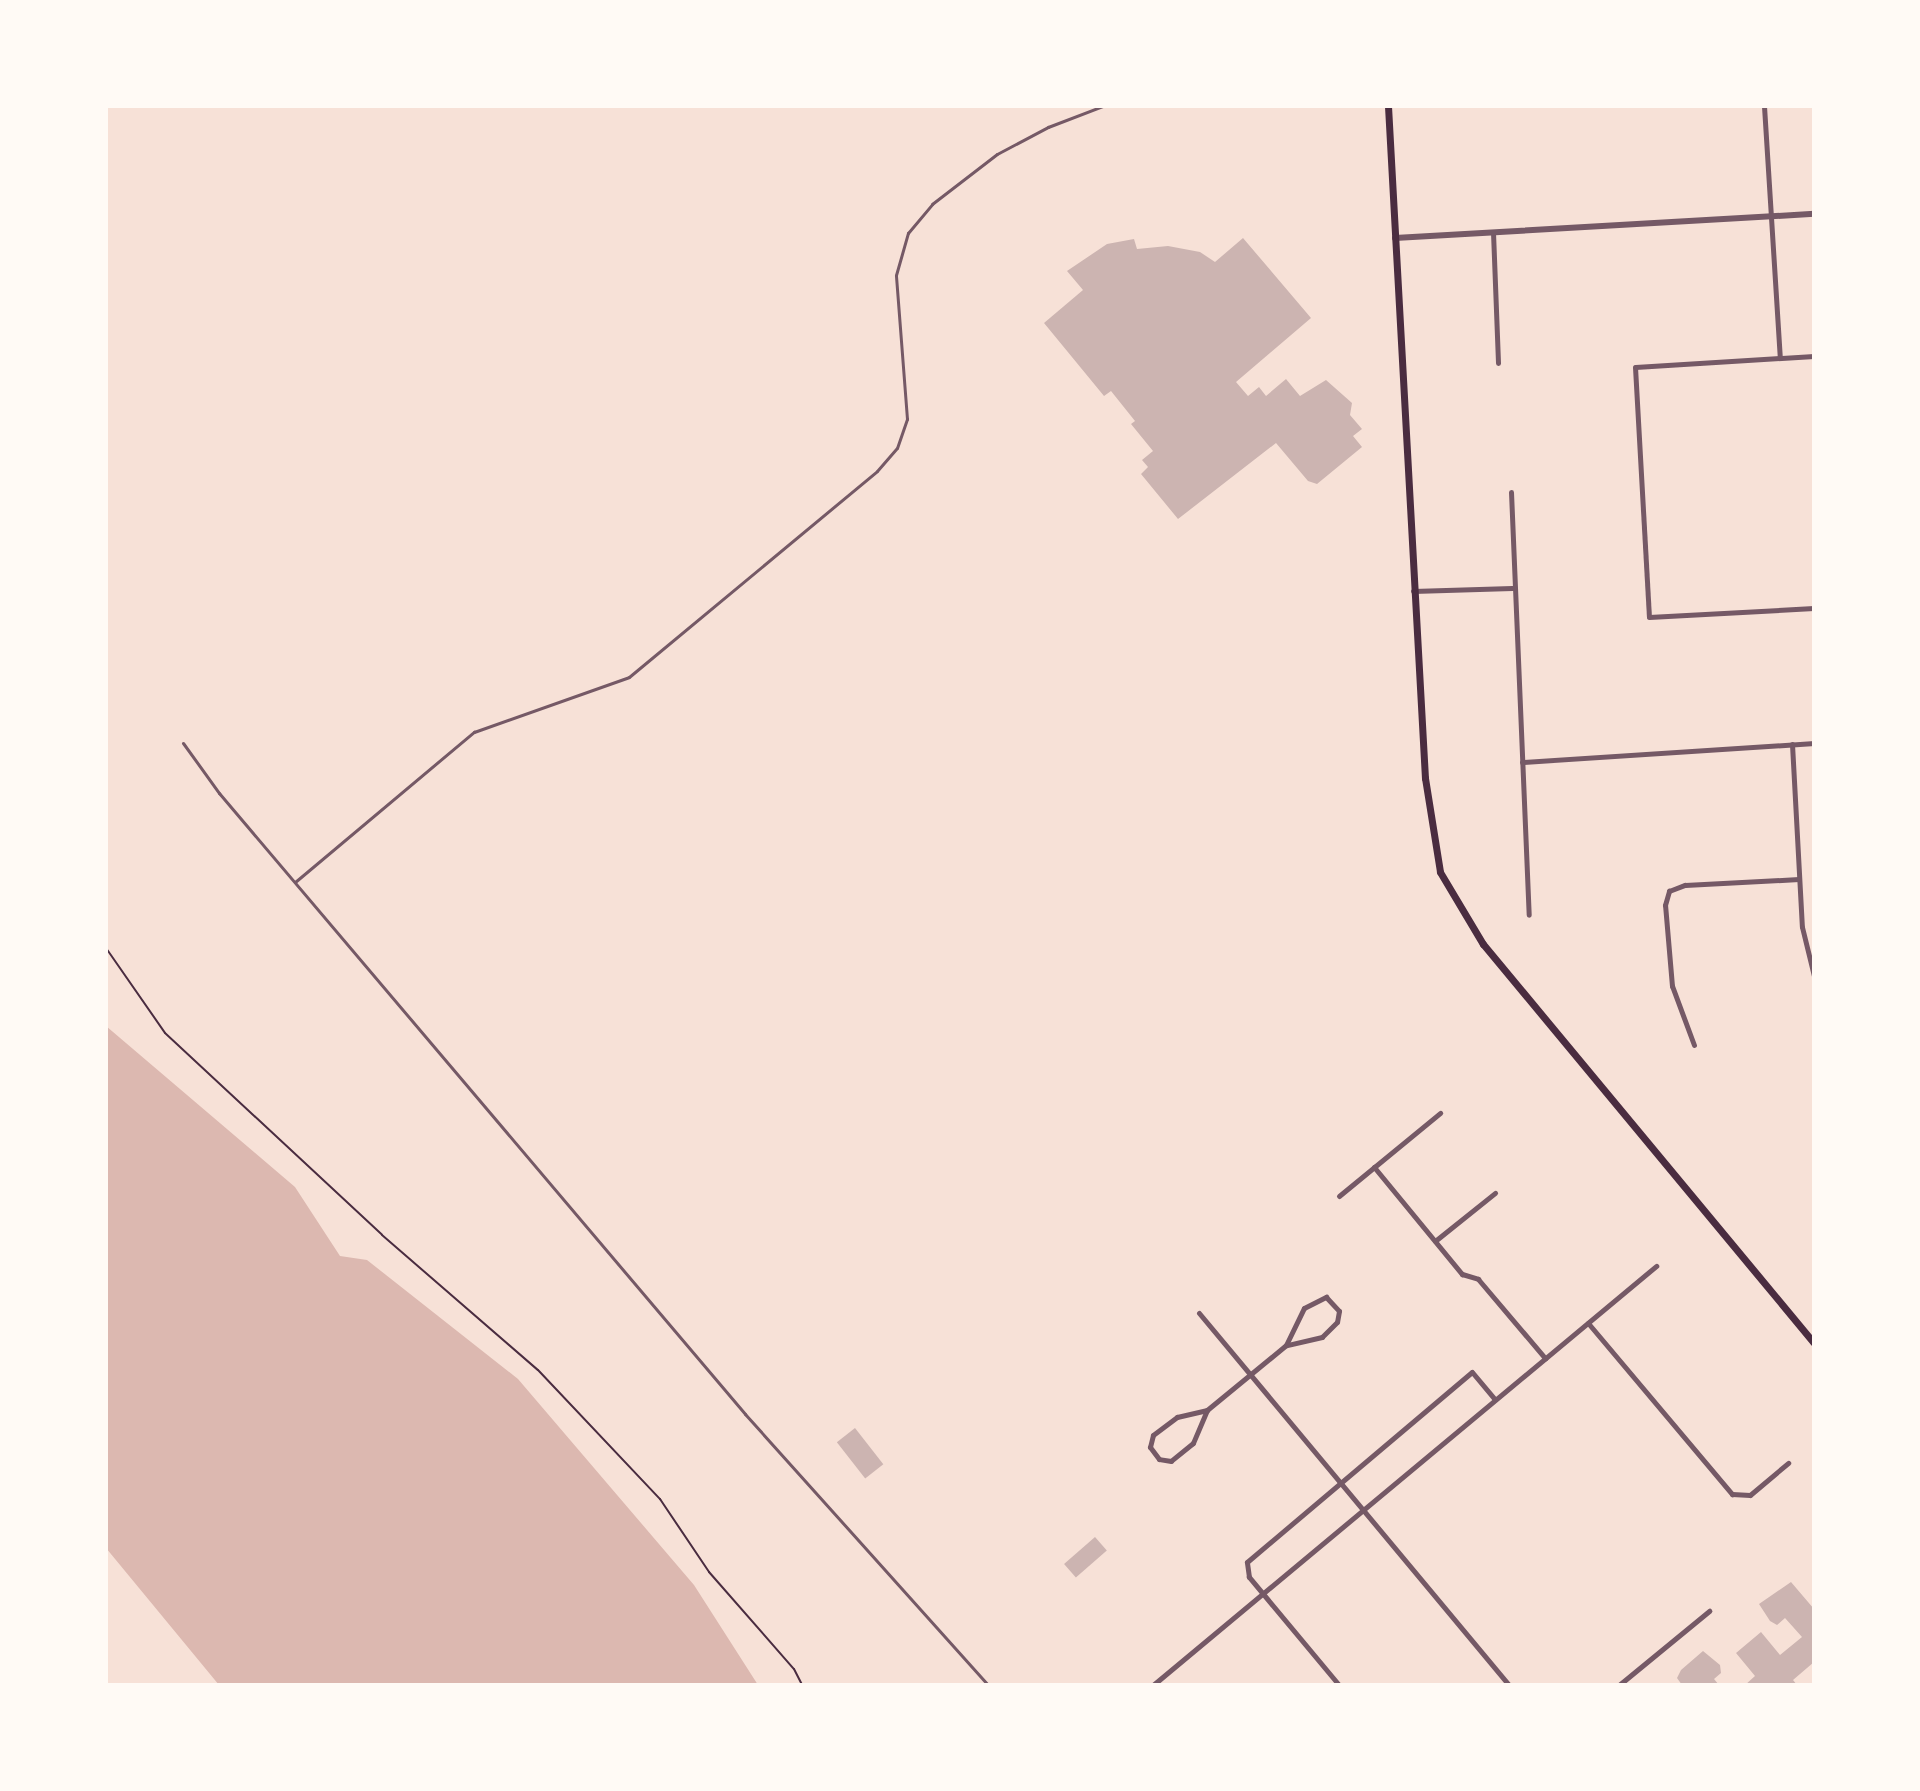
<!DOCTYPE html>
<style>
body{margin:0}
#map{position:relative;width:1920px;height:1791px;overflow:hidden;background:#f7e1d7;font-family:Jost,sans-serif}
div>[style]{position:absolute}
.water>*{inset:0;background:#dcb8b0}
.building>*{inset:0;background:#ccb4b1;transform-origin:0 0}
.path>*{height:2px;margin:-1px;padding:0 1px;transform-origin:1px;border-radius:1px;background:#4a2c40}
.service>*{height:3px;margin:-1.5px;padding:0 1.5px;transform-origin:1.5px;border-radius:1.5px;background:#755966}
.minor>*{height:5px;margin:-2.5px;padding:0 2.5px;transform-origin:2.5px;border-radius:2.5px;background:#755966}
.tertiary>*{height:6px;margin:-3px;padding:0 3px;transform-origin:3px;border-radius:3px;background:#755966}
.secondary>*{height:7px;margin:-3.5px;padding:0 3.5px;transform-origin:3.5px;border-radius:3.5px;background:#4a2c40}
span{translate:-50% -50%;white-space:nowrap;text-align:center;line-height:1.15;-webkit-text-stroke:7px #fffaf5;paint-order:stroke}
.frame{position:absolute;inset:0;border:108px solid #fffaf5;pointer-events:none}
</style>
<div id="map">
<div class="water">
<i style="clip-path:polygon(106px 1026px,295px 1187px,340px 1256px,367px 1260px,518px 1379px,694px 1585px,758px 1685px,219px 1685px,106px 1548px)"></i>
</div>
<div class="building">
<i style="clip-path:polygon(1243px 238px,1311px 318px,1236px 382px,1248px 396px,1259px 387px,1266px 396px,1286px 379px,1300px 396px,1326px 380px,1352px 403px,1350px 415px,1362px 429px,1353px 436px,1362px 447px,1317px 484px,1308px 481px,1276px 443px,1178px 519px,1141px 474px,1148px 467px,1142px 460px,1153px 451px,1131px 424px,1135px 421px,1111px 391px,1104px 396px,1044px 323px,1083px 290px,1067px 271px,1107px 244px,1134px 239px,1137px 249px,1168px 246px,1200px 252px,1215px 262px)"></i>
<i style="left:855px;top:1428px;width:46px;height:23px;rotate:52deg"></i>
<i style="left:1095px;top:1537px;width:18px;height:41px;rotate:49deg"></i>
<i style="clip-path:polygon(1791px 1582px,1814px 1609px,1814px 1662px,1793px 1680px,1797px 1685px,1745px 1685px,1755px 1676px,1736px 1653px,1761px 1632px,1780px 1655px,1802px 1637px,1785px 1618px,1777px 1625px,1770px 1621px,1759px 1604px)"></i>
<i style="clip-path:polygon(1703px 1651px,1720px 1665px,1721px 1673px,1714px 1679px,1719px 1685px,1682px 1685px,1677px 1678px,1681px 1670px)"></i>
</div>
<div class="path">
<i style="left:106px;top:948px;width:103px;rotate:55.2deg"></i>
<i style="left:165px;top:1033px;width:296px;rotate:42.9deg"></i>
<i style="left:382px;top:1235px;width:206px;rotate:40.9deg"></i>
<i style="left:538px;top:1370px;width:178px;rotate:46.6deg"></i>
<i style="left:660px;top:1499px;width:88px;rotate:56.1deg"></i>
<i style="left:709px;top:1572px;width:129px;rotate:48.8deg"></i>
<i style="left:794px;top:1669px;width:18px;rotate:63deg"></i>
</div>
<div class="service">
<i style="left:183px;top:743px;width:62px;rotate:54.2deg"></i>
<i style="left:219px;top:793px;width:814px;rotate:49.73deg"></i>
<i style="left:745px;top:1414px;width:364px;rotate:48.1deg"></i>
<i style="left:295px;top:882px;width:234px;rotate:-40deg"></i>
<i style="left:474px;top:732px;width:164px;rotate:-19.5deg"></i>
<i style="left:629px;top:677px;width:322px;rotate:-39.7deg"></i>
<i style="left:877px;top:471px;width:30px;rotate:-49deg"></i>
<i style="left:897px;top:448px;width:31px;rotate:-71deg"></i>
<i style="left:907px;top:419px;width:144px;rotate:-94.4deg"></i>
<i style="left:896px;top:275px;width:44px;rotate:-74.1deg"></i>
<i style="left:908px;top:233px;width:38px;rotate:-50deg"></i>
<i style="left:932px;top:204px;width:82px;rotate:-37.6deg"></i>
<i style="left:997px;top:154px;width:58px;rotate:-27.9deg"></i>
<i style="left:1048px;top:127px;width:59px;rotate:-20.9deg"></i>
</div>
<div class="minor">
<i style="left:1764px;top:106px;width:252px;rotate:86.4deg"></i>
<i style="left:1493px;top:232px;width:131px;rotate:87.8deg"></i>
<i style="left:1814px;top:356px;width:179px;rotate:176.5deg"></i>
<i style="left:1635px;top:367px;width:250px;rotate:86.8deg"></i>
<i style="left:1649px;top:617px;width:165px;rotate:-3.1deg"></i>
<i style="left:1511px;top:492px;width:423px;rotate:87.6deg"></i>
<i style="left:1413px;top:591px;width:99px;rotate:-1.7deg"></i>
<i style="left:1792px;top:744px;width:183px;rotate:86.9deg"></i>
<i style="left:1802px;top:927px;width:50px;rotate:76.2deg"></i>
<i style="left:1522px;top:762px;width:293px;rotate:-3.7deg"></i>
<i style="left:1694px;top:1045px;width:63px;rotate:-110.4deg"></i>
<i style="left:1672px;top:986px;width:81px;rotate:-94.9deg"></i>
<i style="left:1665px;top:905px;width:15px;rotate:-74deg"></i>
<i style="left:1669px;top:891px;width:17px;rotate:-21deg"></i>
<i style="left:1685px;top:885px;width:114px;rotate:-3deg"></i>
<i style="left:1374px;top:1167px;width:139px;rotate:50.6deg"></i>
<i style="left:1462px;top:1274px;width:17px;rotate:17deg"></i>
<i style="left:1478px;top:1279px;width:104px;rotate:49.7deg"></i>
<i style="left:1339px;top:1196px;width:131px;rotate:-39.4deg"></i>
<i style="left:1435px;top:1241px;width:77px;rotate:-38.7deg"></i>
<i style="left:1199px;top:1313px;width:484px;rotate:50.2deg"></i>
<i style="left:1588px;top:1323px;width:224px;rotate:49.9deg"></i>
<i style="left:1732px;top:1494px;width:18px;rotate:3deg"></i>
<i style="left:1750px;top:1495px;width:50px;rotate:-40.1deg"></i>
<i style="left:1207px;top:1410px;width:36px;rotate:113deg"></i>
<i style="left:1193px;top:1443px;width:28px;rotate:141deg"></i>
<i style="left:1171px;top:1461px;width:12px;rotate:-171deg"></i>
<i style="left:1159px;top:1459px;width:15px;rotate:-127deg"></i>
<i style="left:1150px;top:1447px;width:12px;rotate:-76deg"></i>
<i style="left:1153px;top:1435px;width:30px;rotate:-37deg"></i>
<i style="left:1177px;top:1417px;width:31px;rotate:-13deg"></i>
<i style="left:1207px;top:1410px;width:102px;rotate:-39.4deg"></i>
<i style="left:1286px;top:1345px;width:41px;rotate:-64.1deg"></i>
<i style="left:1304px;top:1308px;width:25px;rotate:-27deg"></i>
<i style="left:1326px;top:1297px;width:19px;rotate:47deg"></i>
<i style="left:1339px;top:1311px;width:11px;rotate:100deg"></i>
<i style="left:1337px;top:1322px;width:21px;rotate:135deg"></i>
<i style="left:1322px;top:1337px;width:37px;rotate:167deg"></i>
<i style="left:1153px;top:1685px;width:655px;rotate:-39.79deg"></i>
<i style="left:1339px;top:1685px;width:141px;rotate:-129.8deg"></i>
<i style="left:1249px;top:1577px;width:15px;rotate:-98deg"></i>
<i style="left:1247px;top:1562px;width:294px;rotate:-40.2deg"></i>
<i style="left:1472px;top:1372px;width:35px;rotate:50deg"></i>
<i style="left:1619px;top:1685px;width:117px;rotate:-39.4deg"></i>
</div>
<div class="tertiary">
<i style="left:1395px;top:238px;width:420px;rotate:-3.3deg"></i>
</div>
<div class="secondary">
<i style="left:1388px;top:106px;width:673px;rotate:86.85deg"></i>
<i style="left:1425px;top:778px;width:95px;rotate:80.9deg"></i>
<i style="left:1440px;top:872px;width:84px;rotate:59.2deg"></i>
<i style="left:1483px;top:944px;width:518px;rotate:50.32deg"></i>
</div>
<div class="frame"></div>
</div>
